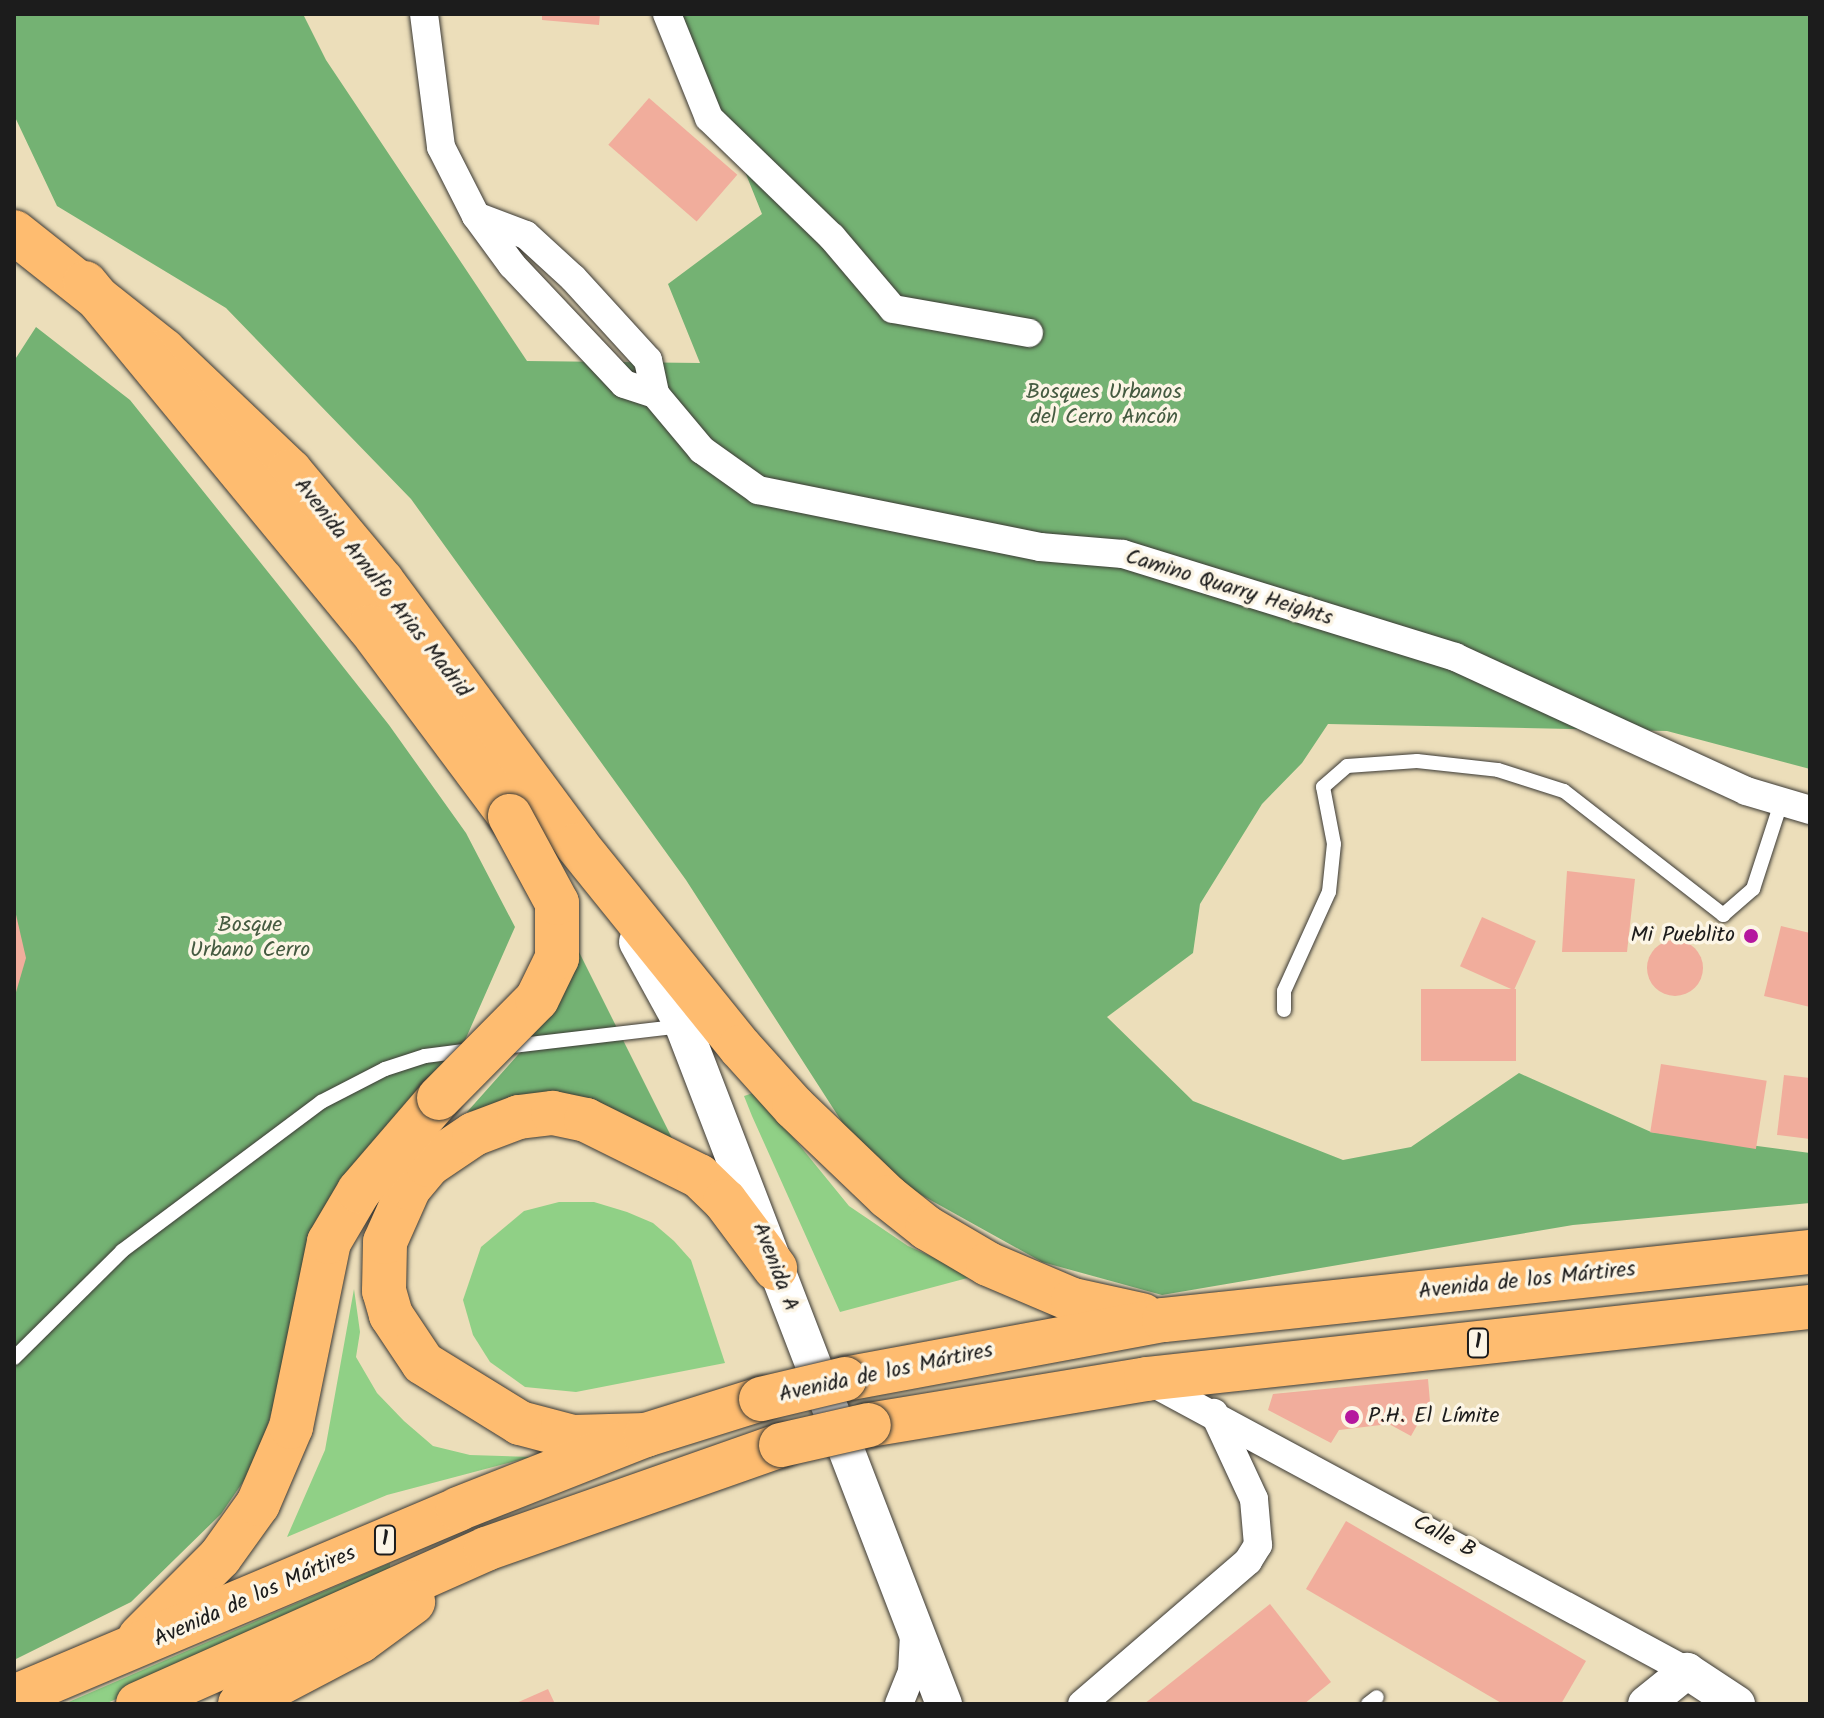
<!DOCTYPE html>
<meta charset="utf-8">
<style>
body{margin:0}
#map{position:relative;width:1824px;height:1718px;overflow:hidden;background:#ecdeba;font-family:Kalam,sans-serif}
div>[style]{position:absolute}
.green>*{inset:0;background:#90d086}
.forest>*{inset:0;background:#74b273}
.building>*{inset:0;background:#f1ad9c;transform-origin:0 0}
.round{border-radius:50%}
.roads{filter:drop-shadow(0 0 2px #3b3934) drop-shadow(0 0 2px #3b3934)}
.service>*{height:14px;margin:-7px;padding:0 7px;transform-origin:7px;border-radius:7px;background:#fff}
.minor>*{height:28px;margin:-14px;padding:0 14px;transform-origin:14px;border-radius:14px;background:#fff}
.tertiary>*{height:36px;margin:-18px;padding:0 18px;transform-origin:18px;border-radius:18px;background:#fff}
.primary>*{height:44px;margin:-22px;padding:0 22px;transform-origin:22px;border-radius:22px;background:#febc70}
.trunk>*{height:44px;margin:-22px;padding:0 22px;transform-origin:22px;border-radius:22px;background:#febc70}
.bridges{filter:drop-shadow(0 0 2px #3b3934) drop-shadow(0 0 2px #3b3934)}
.trunk-bridge>*{height:44px;margin:-22px;padding:0 22px;transform-origin:22px;border-radius:22px;background:#febc70}
.dots>*{width:22px;height:22px;translate:-50% -50%;box-sizing:border-box;border:4px solid #fcf5e5;border-radius:50%}
span{translate:-50% -50%;white-space:nowrap;text-align:center;line-height:1.15;-webkit-text-stroke:7px #fcf5e5;paint-order:stroke}
.shield-label span{padding:2px 6px;background:#fcf5e5;border:2px solid;border-radius:6px;-webkit-text-stroke-width:0}
.shield-label{font-size:20px;color:#1c1c1c;font-weight:700}
.park-label{font-size:22px;color:#455b41}
.street-label{font-size:22px;color:#1c1c1c}
.poi-label{font-size:22px;color:#1c1c1c}
.right{translate:-100% -50%;text-align:right}
.left{translate:0 -50%;text-align:left}
.frame{position:absolute;inset:0;border:16px solid #1c1c1c;pointer-events:none}
</style>
<div id="map">
<div class="green">
<i style="clip-path:polygon(756px 1092px,849px 1206px,908px 1246px,975px 1276px,840px 1312px,752px 1116px,744px 1096px)"></i>
<i style="clip-path:polygon(559px 1202px,594px 1202px,627px 1212px,653px 1223px,674px 1241px,691px 1260px,725px 1363px,576px 1392px,525px 1387px,490px 1362px,473px 1335px,463px 1300px,481px 1247px,524px 1211px)"></i>
<i style="clip-path:polygon(354px 1289px,360px 1332px,356px 1357px,377px 1393px,404px 1421px,433px 1446px,470px 1455px,531px 1457px,387px 1495px,287px 1537px,325px 1450px)"></i>
<i style="clip-path:polygon(390px 1563px,390px 1577px,105px 1704px,64px 1704px)"></i>
</div>
<div class="forest">
<i style="clip-path:polygon(14px 14px,303px 14px,326px 60px,527px 361px,700px 363px,668px 284px,762px 214px,725px 122px,663px 14px,1810px 14px,1810px 769px,1667px 731px,1328px 724px,1302px 763px,1262px 804px,1200px 904px,1193px 953px,1107px 1017px,1193px 1101px,1343px 1160px,1411px 1147px,1519px 1073px,1651px 1132px,1810px 1153px,1810px 1203px,1573px 1225px,1162px 1295px,1042px 1262px,871px 1167px,686px 880px,411px 499px,226px 308px,57px 206px,14px 115px)"></i>
<i style="clip-path:polygon(36px 327px,130px 400px,284px 592px,389px 725px,466px 833px,515px 927px,455px 1063px,285px 1364px,258px 1460px,221px 1514px,131px 1602px,14px 1660px,14px 361px)"></i>
<i style="clip-path:polygon(567px 928px,674px 1142px,508px 1104px,467px 1112px,524px 1048px)"></i>
</div>
<div class="building">
<i style="clip-path:polygon(542px 14px,600px 14px,599px 25px,542px 20px)"></i>
<i style="left:649px;top:98px;width:117px;height:62px;rotate:41deg"></i>
<i style="clip-path:polygon(1567px 871px,1635px 879px,1627px 952px,1562px 952px)"></i>
<i style="clip-path:polygon(14px 906px,26px 958px,14px 999px)"></i>
<i style="left:1482px;top:917px;width:59px;height:54px;rotate:24deg"></i>
<i style="clip-path:polygon(1781px 926px,1810px 933px,1810px 1007px,1764px 996px)"></i>
<i class="round" style="left:1647px;top:940px;width:56px;height:56px"></i>
<i style="left:1516px;top:989px;width:72px;height:95px;rotate:90deg"></i>
<i style="left:1661px;top:1064px;width:107px;height:69px;rotate:9deg"></i>
<i style="clip-path:polygon(1784px 1075px,1810px 1078px,1810px 1139px,1777px 1135px)"></i>
<i style="clip-path:polygon(1428px 1379px,1430px 1402px,1411px 1436px,1389px 1424px,1339px 1430px,1331px 1443px,1268px 1410px,1273px 1394px)"></i>
<i style="clip-path:polygon(1346px 1521px,1586px 1661px,1561px 1704px,1503px 1704px,1306px 1589px)"></i>
<i style="clip-path:polygon(1270px 1604px,1331px 1682px,1304px 1704px,1144px 1704px)"></i>
<i style="clip-path:polygon(548px 1689px,555px 1704px,514px 1704px)"></i>
</div>
<div class="roads">
<div class="service">
<i style="left:1284px;top:1010px;width:19px;rotate:-90deg"></i>
<i style="left:1284px;top:991px;width:109px;rotate:-65.6deg"></i>
<i style="left:1329px;top:892px;width:48px;rotate:-84.1deg"></i>
<i style="left:1334px;top:844px;width:58px;rotate:-100.9deg"></i>
<i style="left:1323px;top:787px;width:32px;rotate:-41deg"></i>
<i style="left:1347px;top:766px;width:70px;rotate:-4.1deg"></i>
<i style="left:1417px;top:761px;width:81px;rotate:6.3deg"></i>
<i style="left:1498px;top:770px;width:69px;rotate:17.7deg"></i>
<i style="left:1564px;top:791px;width:202px;rotate:37.9deg"></i>
<i style="left:1723px;top:915px;width:40px;rotate:-41deg"></i>
<i style="left:1753px;top:889px;width:94px;rotate:-72deg"></i>
<i style="left:504px;top:1047px;width:179px;rotate:-6.7deg"></i>
<i style="left:14px;top:1358px;width:152px;rotate:-44.7deg"></i>
<i style="left:122px;top:1251px;width:249px;rotate:-36.8deg"></i>
<i style="left:321px;top:1102px;width:72px;rotate:-27.3deg"></i>
<i style="left:385px;top:1069px;width:42px;rotate:-18deg"></i>
<i style="left:425px;top:1056px;width:47px;rotate:-7.3deg"></i>
<i style="left:1368px;top:1704px;width:11px;rotate:-38deg"></i>
</div>
<div class="minor">
<i style="left:424px;top:14px;width:134px;rotate:82.7deg"></i>
<i style="left:441px;top:147px;width:77px;rotate:63.1deg"></i>
<i style="left:476px;top:216px;width:61px;rotate:53.7deg"></i>
<i style="left:512px;top:265px;width:163px;rotate:46.7deg"></i>
<i style="left:624px;top:384px;width:33px;rotate:18deg"></i>
<i style="left:667px;top:14px;width:112px;rotate:68deg"></i>
<i style="left:709px;top:118px;width:171px;rotate:44.1deg"></i>
<i style="left:832px;top:237px;width:94px;rotate:49.7deg"></i>
<i style="left:893px;top:309px;width:138px;rotate:10deg"></i>
<i style="left:476px;top:216px;width:53px;rotate:20.8deg"></i>
<i style="left:526px;top:235px;width:64px;rotate:42.5deg"></i>
<i style="left:573px;top:278px;width:111px;rotate:47.6deg"></i>
<i style="left:648px;top:360px;width:35px;rotate:78deg"></i>
<i style="left:655px;top:394px;width:73px;rotate:50deg"></i>
<i style="left:702px;top:450px;width:69px;rotate:35.5deg"></i>
<i style="left:758px;top:490px;width:288px;rotate:11.4deg"></i>
<i style="left:1040px;top:547px;width:83px;rotate:4.8deg"></i>
<i style="left:1123px;top:554px;width:348px;rotate:17.2deg"></i>
<i style="left:1455px;top:657px;width:320px;rotate:24.7deg"></i>
<i style="left:1746px;top:791px;width:67px;rotate:16.5deg"></i>
<i style="left:1149px;top:1381px;width:611px;rotate:28.33deg"></i>
<i style="left:899px;top:1704px;width:35px;rotate:-68deg"></i>
<i style="left:912px;top:1672px;width:37px;rotate:-87deg"></i>
<i style="left:1082px;top:1704px;width:219px;rotate:-40.7deg"></i>
<i style="left:1248px;top:1561px;width:19px;rotate:-58deg"></i>
<i style="left:1258px;top:1545px;width:46px;rotate:-95deg"></i>
<i style="left:1254px;top:1499px;width:95px;rotate:-114.9deg"></i>
</div>
<div class="tertiary">
<i style="left:637px;top:942px;width:96px;rotate:61.3deg"></i>
<i style="left:683px;top:1026px;width:727px;rotate:68.95deg"></i>
<i style="left:1646px;top:1704px;width:53px;rotate:-38.8deg"></i>
<i style="left:1687px;top:1671px;width:60px;rotate:33.4deg"></i>
</div>
<div class="primary">
<i style="left:14px;top:232px;width:191px;rotate:38.4deg"></i>
<i style="left:164px;top:351px;width:174px;rotate:43.6deg"></i>
<i style="left:290px;top:471px;width:143px;rotate:50.1deg"></i>
<i style="left:382px;top:581px;width:328px;rotate:53.5deg"></i>
</div>
<div class="trunk">
<i style="left:85px;top:283px;width:446px;rotate:50.5deg"></i>
<i style="left:369px;top:627px;width:236px;rotate:53.3deg"></i>
<i style="left:577px;top:845px;width:260px;rotate:51.1deg"></i>
<i style="left:740px;top:1047px;width:81px;rotate:48deg"></i>
<i style="left:794px;top:1107px;width:130px;rotate:43.8deg"></i>
<i style="left:888px;top:1197px;width:50px;rotate:38.5deg"></i>
<i style="left:927px;top:1228px;width:71px;rotate:30.5deg"></i>
<i style="left:988px;top:1264px;width:92px;rotate:23deg"></i>
<i style="left:1073px;top:1300px;width:71px;rotate:12.3deg"></i>
<i style="left:845px;top:1379px;width:324px;rotate:-10.5deg"></i>
<i style="left:1164px;top:1320px;width:650px;rotate:-6.01deg"></i>
<i style="left:869px;top:1425px;width:281px;rotate:-9.4deg"></i>
<i style="left:1146px;top:1379px;width:668px;rotate:-6.19deg"></i>
<i style="left:646px;top:1435px;width:73px;rotate:178.4deg"></i>
<i style="left:573px;top:1437px;width:55px;rotate:-165.2deg"></i>
<i style="left:520px;top:1423px;width:114px;rotate:-148.3deg"></i>
<i style="left:423px;top:1363px;width:58px;rotate:-123.7deg"></i>
<i style="left:391px;top:1315px;width:25px;rotate:-106deg"></i>
<i style="left:384px;top:1291px;width:49px;rotate:-88.8deg"></i>
<i style="left:385px;top:1242px;width:59px;rotate:-66deg"></i>
<i style="left:409px;top:1188px;width:30px;rotate:-50deg"></i>
<i style="left:428px;top:1165px;width:55px;rotate:-34deg"></i>
<i style="left:474px;top:1134px;width:48px;rotate:-20.7deg"></i>
<i style="left:519px;top:1117px;width:34px;rotate:-7deg"></i>
<i style="left:553px;top:1113px;width:34px;rotate:12deg"></i>
<i style="left:586px;top:1120px;width:126px;rotate:26.4deg"></i>
<i style="left:699px;top:1176px;width:36px;rotate:44deg"></i>
<i style="left:725px;top:1201px;width:84px;rotate:53.3deg"></i>
<i style="left:140px;top:1637px;width:113px;rotate:-45deg"></i>
<i style="left:220px;top:1557px;width:65px;rotate:-54.4deg"></i>
<i style="left:258px;top:1504px;width:84px;rotate:-66.8deg"></i>
<i style="left:291px;top:1427px;width:189px;rotate:-78.4deg"></i>
<i style="left:329px;top:1242px;width:59px;rotate:-59.5deg"></i>
<i style="left:359px;top:1191px;width:123px;rotate:-49.3deg"></i>
<i style="left:14px;top:1697px;width:482px;rotate:-22.9deg"></i>
<i style="left:458px;top:1509px;width:202px;rotate:-21.5deg"></i>
<i style="left:646px;top:1435px;width:121px;rotate:-17.4deg"></i>
<i style="left:138px;top:1704px;width:381px;rotate:-24deg"></i>
<i style="left:486px;top:1549px;width:313px;rotate:-19.4deg"></i>
<i style="left:240px;top:1704px;width:136px;rotate:-27.7deg"></i>
<i style="left:360px;top:1641px;width:66px;rotate:-36.3deg"></i>
</div>
</div>
<div class="bridges">
<div class="trunk-bridge">
<i style="left:439px;top:1098px;width:139px;rotate:-45.3deg"></i>
<i style="left:537px;top:999px;width:46px;rotate:-64deg"></i>
<i style="left:557px;top:958px;width:55px;rotate:-90deg"></i>
<i style="left:557px;top:903px;width:99px;rotate:-118.4deg"></i>
<i style="left:761px;top:1399px;width:86px;rotate:-13.4deg"></i>
<i style="left:781px;top:1445px;width:90px;rotate:-12.8deg"></i>
</div>
</div>
<div class="dots">
<i style="left:1751px;top:936px;background:#b5179e"></i>
<i style="left:1352px;top:1417px;background:#b5179e"></i>
</div>
<div class="shield-label">
<span style="left:1478px;top:1343px">1</span>
<span style="left:385px;top:1540px">1</span>
</div>
<div class="park-label">
<span style="left:1104px;top:405px">Bosques Urbanos<br>del Cerro Ancón</span>
<span style="left:250px;top:938px">Bosque<br>Urbano Cerro</span>
</div>
<div class="street-label">
<span style="left:382px;top:588px;rotate:52deg">Avenida Arnulfo Arias Madrid</span>
<span style="left:1229px;top:588px;rotate:17deg">Camino Quarry Heights</span>
<span style="left:775px;top:1267px;rotate:69deg">Avenida A</span>
<span style="left:1527px;top:1281px;rotate:-6deg">Avenida de los Mártires</span>
<span style="left:886px;top:1373px;rotate:-12deg">Avenida de los Mártires</span>
<span style="left:1444px;top:1537px;rotate:28deg">Calle B</span>
<span style="left:255px;top:1597px;rotate:-24deg">Avenida de los Mártires</span>
</div>
<div class="poi-label">
<span class="right" style="left:1735px;top:936px">Mi Pueblito</span>
<span class="left" style="left:1368px;top:1417px">P.H. El Límite</span>
</div>
<div class="frame"></div>
</div>
